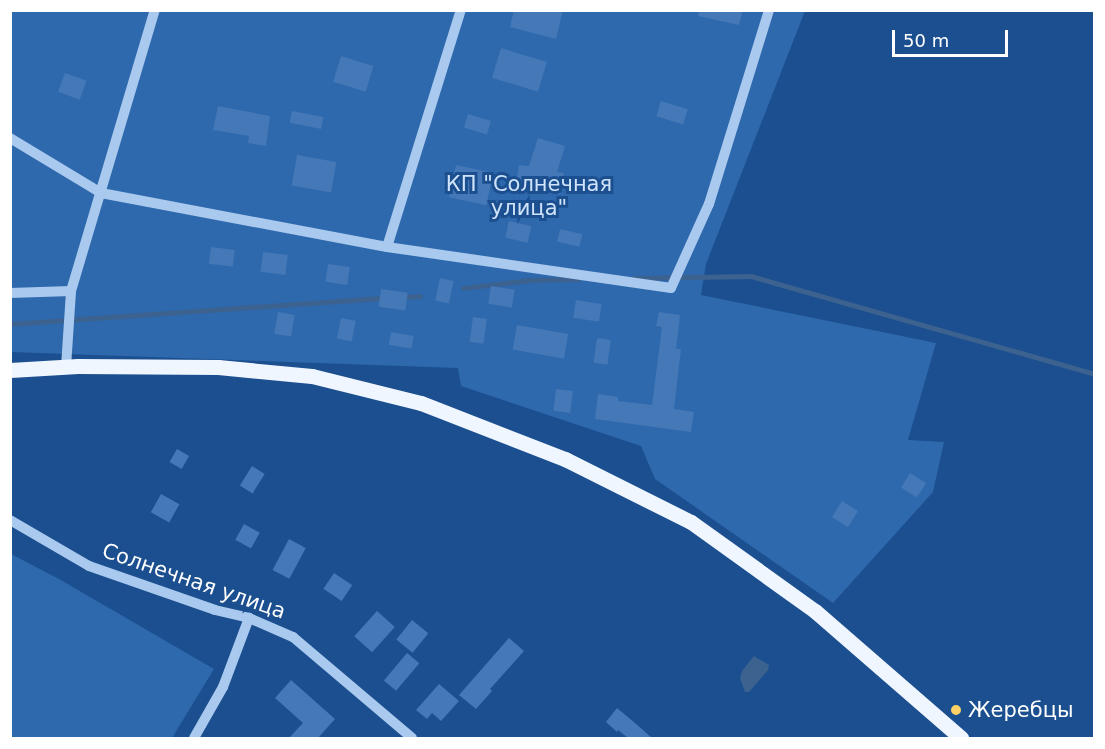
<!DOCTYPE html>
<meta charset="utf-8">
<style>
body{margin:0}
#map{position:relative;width:1105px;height:749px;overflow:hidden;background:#1b4f8f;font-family:"DejaVu Sans",sans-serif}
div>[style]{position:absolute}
.green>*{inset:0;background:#2e69ad}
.water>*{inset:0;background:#3c6290}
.stream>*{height:4.5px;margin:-2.25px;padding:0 2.25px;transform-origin:2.25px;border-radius:2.25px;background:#3c6290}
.building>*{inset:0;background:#4478b7;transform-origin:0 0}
.minor>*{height:10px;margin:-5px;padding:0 5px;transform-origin:5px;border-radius:5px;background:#a9c9ee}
.major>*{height:15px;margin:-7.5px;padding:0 7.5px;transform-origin:7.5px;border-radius:7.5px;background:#f0f6ff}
.dots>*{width:16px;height:16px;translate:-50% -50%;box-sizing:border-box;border:3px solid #1b4f8f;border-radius:50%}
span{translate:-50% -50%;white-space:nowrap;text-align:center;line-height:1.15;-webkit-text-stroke:6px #1b4f8f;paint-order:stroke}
.park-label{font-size:21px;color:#cfe3fa}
.street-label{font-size:21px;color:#fff}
.poi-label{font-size:21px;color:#fff}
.left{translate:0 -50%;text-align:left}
.frame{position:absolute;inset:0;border:12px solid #fff;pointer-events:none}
.scale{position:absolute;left:892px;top:30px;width:116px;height:27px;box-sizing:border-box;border:3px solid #fff;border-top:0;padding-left:8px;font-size:18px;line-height:21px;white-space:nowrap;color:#fff;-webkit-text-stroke:4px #1b4f8f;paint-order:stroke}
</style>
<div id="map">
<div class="green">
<i style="clip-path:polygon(11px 11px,805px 11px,706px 264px,701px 295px,936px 343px,908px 440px,944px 442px,933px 492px,833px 603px,655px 479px,641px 446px,461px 386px,458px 368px,11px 352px)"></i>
<i style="clip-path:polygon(11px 554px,59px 579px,214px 669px,172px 738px,11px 738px)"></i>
</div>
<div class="water">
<i style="clip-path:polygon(754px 656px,769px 665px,768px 670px,749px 692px,745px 692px,740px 678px,742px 671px)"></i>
</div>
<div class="stream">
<i style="left:634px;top:278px;width:117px;rotate:-1deg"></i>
<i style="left:751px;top:276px;width:357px;rotate:15.9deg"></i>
<i style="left:463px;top:288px;width:67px;rotate:-6.8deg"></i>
<i style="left:530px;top:280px;width:48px;rotate:-1.2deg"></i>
<i style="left:402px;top:297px;width:18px;rotate:-3deg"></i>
<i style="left:10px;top:324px;width:376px;rotate:-4deg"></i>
</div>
<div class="building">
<i style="clip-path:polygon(514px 10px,563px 10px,556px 39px,510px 27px)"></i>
<i style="clip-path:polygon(699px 10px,743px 10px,739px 25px,698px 16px)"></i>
<i style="left:501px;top:48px;width:48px;height:31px;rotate:17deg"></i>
<i style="left:341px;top:56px;width:34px;height:27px;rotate:17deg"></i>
<i style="left:65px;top:73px;width:23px;height:20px;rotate:20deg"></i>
<i style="left:661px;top:101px;width:28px;height:16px;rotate:17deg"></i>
<i style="clip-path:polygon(218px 106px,270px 116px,266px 146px,248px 143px,249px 136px,213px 130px)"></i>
<i style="left:292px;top:111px;width:32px;height:12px;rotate:11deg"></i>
<i style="left:468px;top:114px;width:24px;height:14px;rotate:17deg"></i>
<i style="clip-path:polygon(538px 138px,565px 146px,557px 172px,564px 173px,560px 194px,534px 188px,533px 192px,515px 189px,519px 165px,529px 166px)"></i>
<i style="left:297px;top:155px;width:40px;height:31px;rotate:10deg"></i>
<i style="left:456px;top:165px;width:38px;height:33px;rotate:12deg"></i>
<i style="left:509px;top:221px;width:23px;height:17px;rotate:13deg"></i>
<i style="left:560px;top:229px;width:23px;height:13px;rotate:13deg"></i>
<i style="left:211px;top:247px;width:24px;height:17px;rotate:7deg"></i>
<i style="left:263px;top:252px;width:25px;height:20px;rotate:7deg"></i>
<i style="left:328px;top:264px;width:22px;height:18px;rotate:8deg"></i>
<i style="left:440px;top:278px;width:14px;height:23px;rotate:12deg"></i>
<i style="left:491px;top:286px;width:24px;height:18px;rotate:9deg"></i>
<i style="left:381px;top:289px;width:27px;height:18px;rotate:8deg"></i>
<i style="left:576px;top:300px;width:26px;height:18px;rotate:9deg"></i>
<i style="left:278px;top:312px;width:17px;height:22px;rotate:10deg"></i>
<i style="clip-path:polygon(659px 312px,680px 315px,676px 349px,681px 349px,674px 409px,694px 412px,691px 432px,595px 419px,598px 394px,618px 397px,618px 401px,652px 405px,662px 327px,656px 326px)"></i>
<i style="left:473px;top:317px;width:14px;height:25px;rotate:8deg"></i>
<i style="left:341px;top:318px;width:15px;height:21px;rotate:11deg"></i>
<i style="left:517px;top:325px;width:52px;height:25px;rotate:10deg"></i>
<i style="left:391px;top:332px;width:23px;height:13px;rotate:10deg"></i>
<i style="left:597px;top:338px;width:14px;height:25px;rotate:8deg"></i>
<i style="left:556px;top:389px;width:17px;height:22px;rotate:7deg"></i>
<i style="left:177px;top:449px;width:14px;height:15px;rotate:30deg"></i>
<i style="left:252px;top:466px;width:15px;height:23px;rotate:32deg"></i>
<i style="left:910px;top:473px;width:19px;height:17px;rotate:32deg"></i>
<i style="left:161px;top:494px;width:21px;height:21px;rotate:29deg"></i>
<i style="left:842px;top:501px;width:19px;height:19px;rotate:32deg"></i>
<i style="left:244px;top:524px;width:18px;height:18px;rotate:29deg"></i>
<i style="left:289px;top:539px;width:19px;height:35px;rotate:28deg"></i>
<i style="left:334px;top:573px;width:22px;height:19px;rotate:34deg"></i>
<i style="left:377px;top:611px;width:24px;height:34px;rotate:42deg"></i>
<i style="left:412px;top:620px;width:21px;height:25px;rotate:39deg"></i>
<i style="clip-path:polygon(509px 638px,524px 651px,490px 689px,492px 691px,476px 709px,459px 695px)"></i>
<i style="left:407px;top:653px;width:16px;height:36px;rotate:40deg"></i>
<i style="clip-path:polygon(291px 680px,335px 719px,318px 738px,289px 738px,303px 723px,275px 698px)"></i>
<i style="clip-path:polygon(439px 684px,459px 701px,441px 721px,432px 713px,427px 719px,416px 710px)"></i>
<i style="clip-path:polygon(617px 708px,635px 723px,652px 738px,628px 738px,618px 730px,617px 732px,606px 722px)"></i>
</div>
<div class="minor">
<i style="left:10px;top:138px;width:106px;rotate:31.1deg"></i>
<i style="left:101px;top:193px;width:291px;rotate:10.7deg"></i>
<i style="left:387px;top:247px;width:248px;rotate:-72.7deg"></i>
<i style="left:387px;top:247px;width:287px;rotate:8.2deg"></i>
<i style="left:671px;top:288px;width:92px;rotate:-65.7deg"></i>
<i style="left:709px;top:204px;width:203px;rotate:-72.8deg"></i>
<i style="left:10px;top:293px;width:61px;rotate:-1.9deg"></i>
<i style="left:66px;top:367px;width:76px;rotate:-86.2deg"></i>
<i style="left:71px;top:291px;width:293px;rotate:-73.4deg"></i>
<i style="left:10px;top:520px;width:91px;rotate:30.2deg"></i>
<i style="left:89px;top:566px;width:133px;rotate:19.2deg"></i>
<i style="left:215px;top:610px;width:35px;rotate:13deg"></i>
<i style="left:249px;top:618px;width:48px;rotate:23.4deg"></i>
<i style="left:293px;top:637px;width:156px;rotate:40.3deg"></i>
<i style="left:194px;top:738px;width:59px;rotate:-60.4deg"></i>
<i style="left:223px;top:687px;width:74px;rotate:-69.4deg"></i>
</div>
<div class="major">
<i style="left:10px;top:370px;width:68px;rotate:-3.4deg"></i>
<i style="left:78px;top:366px;width:140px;rotate:0.4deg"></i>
<i style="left:218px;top:367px;width:94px;rotate:5.5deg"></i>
<i style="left:312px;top:376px;width:112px;rotate:13.9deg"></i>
<i style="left:421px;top:403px;width:155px;rotate:21.3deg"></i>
<i style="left:565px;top:459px;width:141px;rotate:26.6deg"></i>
<i style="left:691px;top:522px;width:153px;rotate:35.7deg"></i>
<i style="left:815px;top:611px;width:194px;rotate:41deg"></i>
</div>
<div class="dots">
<i style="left:956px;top:710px;background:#ffd166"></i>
</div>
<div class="park-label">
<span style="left:529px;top:196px">КП "Солнечная<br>улица"</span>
</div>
<div class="street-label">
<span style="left:194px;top:581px;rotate:19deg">Солнечная улица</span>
</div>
<div class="poi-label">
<span class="left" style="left:968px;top:710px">Жеребцы</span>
</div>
<div class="frame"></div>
<div class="scale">50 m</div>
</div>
